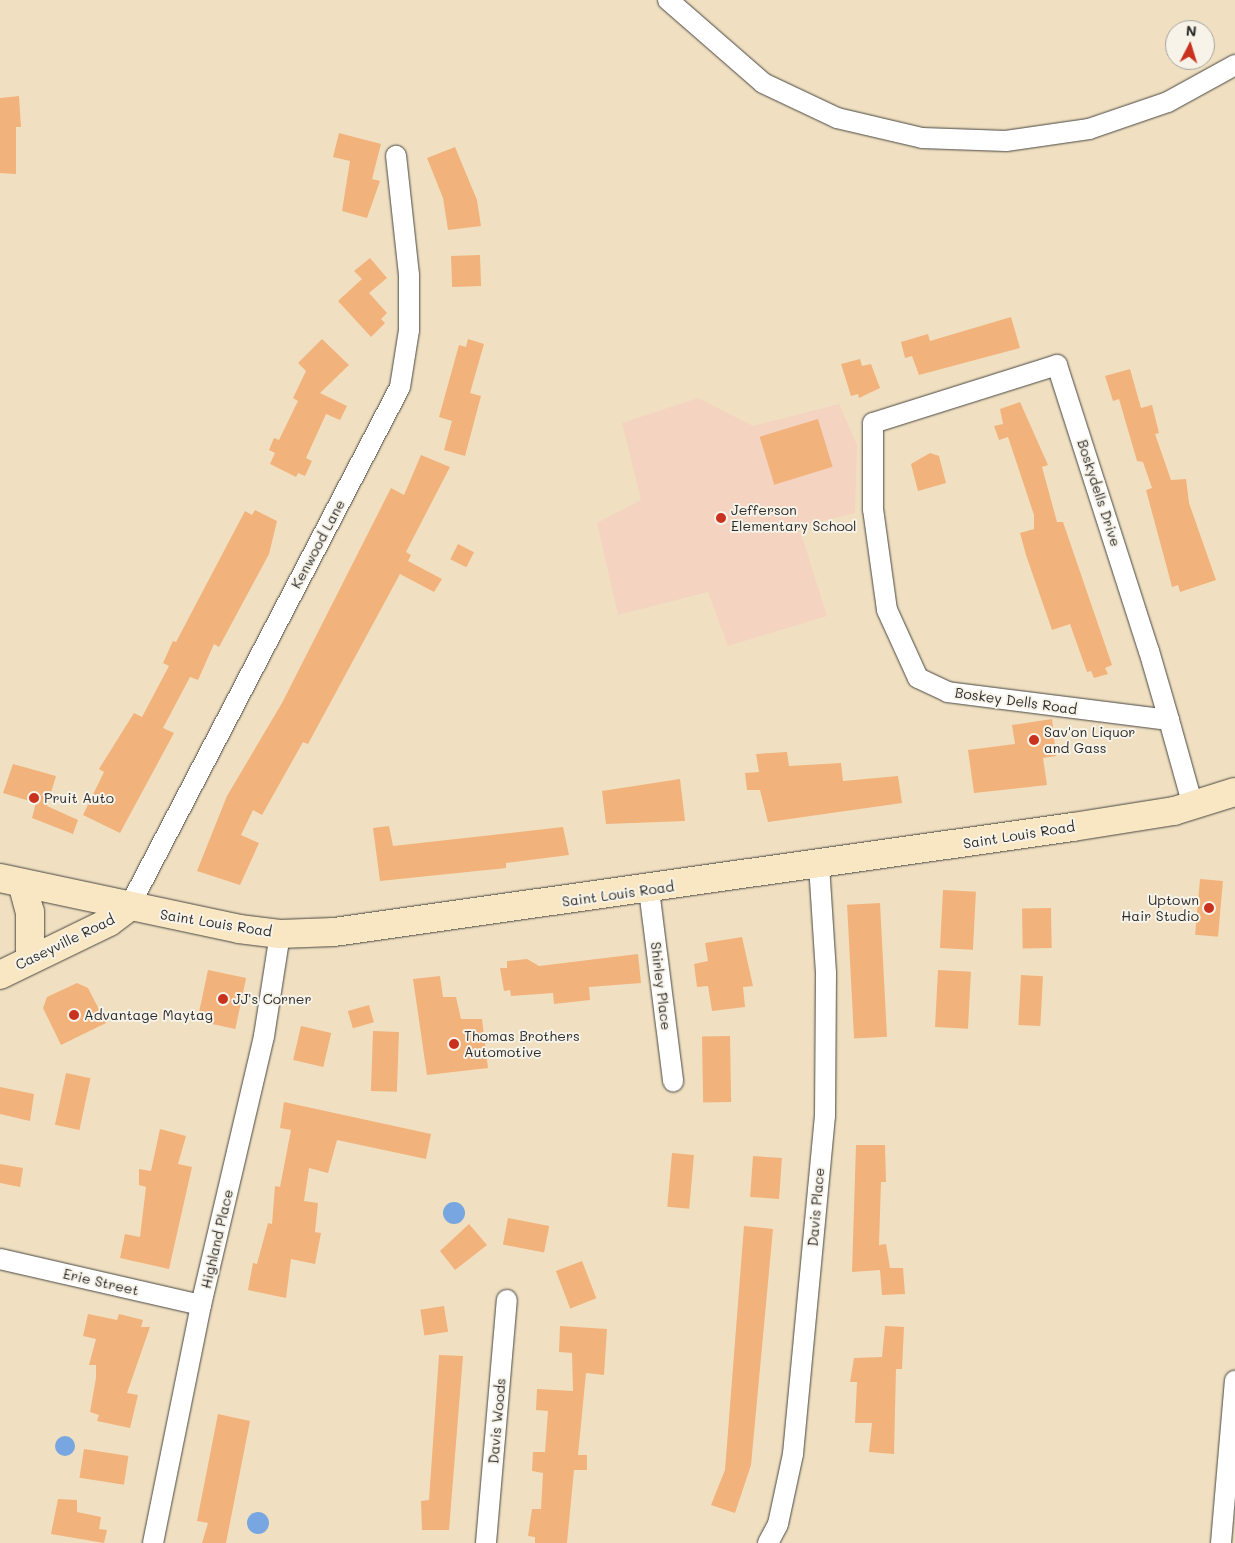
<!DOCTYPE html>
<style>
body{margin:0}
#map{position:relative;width:1235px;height:1543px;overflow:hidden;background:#f0e0c1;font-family:Mali,sans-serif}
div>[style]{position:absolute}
.built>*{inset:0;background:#f4d3c0}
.water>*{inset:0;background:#77a6e0}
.round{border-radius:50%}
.building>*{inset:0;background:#f2b27b;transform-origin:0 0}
.roads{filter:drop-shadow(0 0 1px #494642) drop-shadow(0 0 1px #494642)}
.street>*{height:20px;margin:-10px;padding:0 10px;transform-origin:10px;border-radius:10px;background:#fff}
.secondary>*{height:28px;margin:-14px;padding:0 14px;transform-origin:14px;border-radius:14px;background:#f9e7c3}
.dots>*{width:14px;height:14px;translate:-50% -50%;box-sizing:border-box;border:2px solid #f7f3e8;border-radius:50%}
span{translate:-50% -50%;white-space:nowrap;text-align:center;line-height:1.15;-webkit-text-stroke:4px #f7f3e8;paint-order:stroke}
.street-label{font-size:14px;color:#2b2b2b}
.poi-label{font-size:14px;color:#2b2b2b}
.left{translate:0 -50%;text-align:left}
.right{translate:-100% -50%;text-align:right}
.north{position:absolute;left:1165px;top:20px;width:50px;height:50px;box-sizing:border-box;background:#f7f3e8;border:1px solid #a5a39c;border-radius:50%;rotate:5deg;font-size:14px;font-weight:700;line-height:20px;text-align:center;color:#2b2b2b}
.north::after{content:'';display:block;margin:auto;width:18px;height:22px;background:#c8321e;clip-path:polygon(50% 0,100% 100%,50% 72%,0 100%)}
</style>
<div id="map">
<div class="built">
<i style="clip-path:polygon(698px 398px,753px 426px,839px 404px,857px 445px,855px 513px,799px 527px,827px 616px,728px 646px,708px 592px,618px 615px,597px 523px,641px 500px,622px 423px)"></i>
</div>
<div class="water">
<i class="round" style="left:443px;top:1202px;width:22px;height:22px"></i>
<i class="round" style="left:55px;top:1436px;width:20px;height:20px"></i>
<i class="round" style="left:247px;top:1512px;width:22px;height:22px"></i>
</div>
<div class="building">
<i style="clip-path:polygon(19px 96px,21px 127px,16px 127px,16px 174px,0 173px,0 98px)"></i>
<i style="clip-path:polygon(339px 133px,381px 144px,372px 179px,380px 181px,367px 218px,342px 211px,350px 161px,333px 157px)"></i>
<i style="clip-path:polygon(455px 147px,477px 200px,481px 226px,448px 230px,443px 198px,427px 158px)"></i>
<i style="left:480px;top:255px;width:31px;height:29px;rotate:88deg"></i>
<i style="clip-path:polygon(370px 258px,387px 278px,369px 293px,387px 313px,381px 319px,385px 323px,371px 337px,338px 301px,362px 279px,354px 271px)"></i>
<i style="clip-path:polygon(1011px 317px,1020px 348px,919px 375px,912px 356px,905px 358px,901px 342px,928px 334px,930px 341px)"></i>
<i style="clip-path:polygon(322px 339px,349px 365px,320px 393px,347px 406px,340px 420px,326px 414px,306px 458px,312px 461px,305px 476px,298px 473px,296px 477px,270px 464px,275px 453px,269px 450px,274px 438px,279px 440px,298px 401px,293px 398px,306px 371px,298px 363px)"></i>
<i style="clip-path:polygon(468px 339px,484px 344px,470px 393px,481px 396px,465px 456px,444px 450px,452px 421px,439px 417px,459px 345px,466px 347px)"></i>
<i style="clip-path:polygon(860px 359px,862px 366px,871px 364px,880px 388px,859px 398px,858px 394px,851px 396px,841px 364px)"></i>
<i style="clip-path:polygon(1130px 369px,1141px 408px,1152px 405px,1159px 433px,1155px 434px,1171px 480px,1186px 479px,1189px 503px,1216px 580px,1180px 592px,1178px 585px,1172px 587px,1167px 568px,1146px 490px,1152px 488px,1143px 462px,1137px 461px,1119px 399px,1113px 401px,1105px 376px)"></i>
<i style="clip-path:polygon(1020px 402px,1048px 465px,1042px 467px,1057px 522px,1063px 522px,1112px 665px,1105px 668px,1108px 674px,1094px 678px,1091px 671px,1087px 672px,1070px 624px,1052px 630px,1026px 555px,1020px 533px,1034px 529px,1034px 515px,1008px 437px,999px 440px,994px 426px,1003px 424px,1000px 409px)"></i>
<i style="left:818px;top:419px;width:50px;height:61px;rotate:73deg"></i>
<i style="clip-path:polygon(930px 453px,939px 456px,946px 483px,918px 491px,911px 464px)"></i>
<i style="clip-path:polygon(421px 455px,450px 467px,406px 552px,411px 555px,408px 561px,442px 579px,434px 592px,400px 574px,308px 744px,303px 742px,262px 815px,253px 810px,241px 835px,259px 843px,240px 885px,197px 871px,227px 796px,282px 703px,391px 488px,404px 495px)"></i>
<i style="clip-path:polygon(255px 510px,277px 521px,269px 554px,219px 647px,214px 644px,198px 680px,190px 677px,163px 728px,174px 733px,120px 833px,83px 815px,104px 772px,99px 769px,134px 713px,142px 717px,169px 666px,163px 663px,173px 641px,176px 642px,245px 511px,252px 515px)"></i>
<i style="left:458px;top:544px;width:18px;height:17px;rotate:27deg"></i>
<i style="clip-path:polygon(1052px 719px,1056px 756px,1043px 758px,1047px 785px,974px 793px,968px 750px,1015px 744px,1012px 725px)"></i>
<i style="clip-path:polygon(787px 752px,789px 766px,841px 763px,843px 781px,898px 776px,902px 803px,768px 822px,760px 790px,747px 790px,745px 773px,759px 772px,756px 754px)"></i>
<i style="clip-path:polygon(13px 764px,56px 776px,47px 806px,78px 820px,73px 834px,32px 818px,36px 803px,3px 793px)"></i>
<i style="clip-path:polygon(680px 779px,685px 821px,606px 824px,602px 791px)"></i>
<i style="clip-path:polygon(389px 826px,393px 846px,563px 827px,569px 855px,506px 863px,506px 868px,380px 881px,373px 828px)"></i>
<i style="left:1200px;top:879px;width:23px;height:56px;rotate:5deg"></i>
<i style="left:943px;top:890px;width:33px;height:58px;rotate:3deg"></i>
<i style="left:880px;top:903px;width:134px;height:33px;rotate:87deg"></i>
<i style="left:1051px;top:908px;width:40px;height:29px;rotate:89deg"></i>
<i style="clip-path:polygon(742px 937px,753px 986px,743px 987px,745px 1007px,712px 1011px,708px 986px,697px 987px,694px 964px,708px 961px,705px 943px)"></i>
<i style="clip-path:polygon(638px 954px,641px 983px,589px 987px,590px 1000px,554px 1004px,553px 993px,511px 996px,510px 990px,504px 991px,500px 968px,507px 968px,507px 961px,527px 959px,539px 966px)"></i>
<i style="left:208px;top:970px;width:39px;height:52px;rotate:12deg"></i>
<i style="left:938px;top:970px;width:33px;height:57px;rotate:3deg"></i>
<i style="left:1021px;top:975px;width:22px;height:50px;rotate:3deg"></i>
<i style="clip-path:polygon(440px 976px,443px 997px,456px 997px,461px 1019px,482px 1019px,488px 1068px,427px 1075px,413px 979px)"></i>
<i style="clip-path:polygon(77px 983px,88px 988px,106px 1023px,61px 1045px,43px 1008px,47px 997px)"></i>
<i style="left:369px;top:1005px;width:18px;height:22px;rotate:74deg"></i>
<i style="left:301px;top:1026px;width:31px;height:35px;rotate:13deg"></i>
<i style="left:373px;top:1031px;width:26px;height:60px;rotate:2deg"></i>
<i style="left:730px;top:1036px;width:66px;height:28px;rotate:89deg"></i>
<i style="left:66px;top:1073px;width:25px;height:53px;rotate:12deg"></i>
<i style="clip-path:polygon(0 1087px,34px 1094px,30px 1121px,0 1114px)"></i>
<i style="clip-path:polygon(284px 1102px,431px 1134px,426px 1159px,337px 1140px,328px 1173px,309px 1168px,304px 1201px,318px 1203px,315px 1232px,321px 1233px,315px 1264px,291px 1259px,286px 1298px,248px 1290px,253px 1263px,257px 1264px,268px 1223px,272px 1224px,275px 1186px,280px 1187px,291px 1130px,280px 1128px)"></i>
<i style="clip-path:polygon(160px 1129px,186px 1136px,178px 1164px,192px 1167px,169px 1269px,120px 1258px,125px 1234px,140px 1237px,146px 1187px,139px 1185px,139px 1169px,151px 1171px)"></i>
<i style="clip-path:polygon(856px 1145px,885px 1145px,886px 1182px,881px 1182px,879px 1245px,886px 1244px,890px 1268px,903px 1268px,905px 1294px,882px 1295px,880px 1270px,852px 1272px)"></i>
<i style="left:672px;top:1153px;width:22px;height:54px;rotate:5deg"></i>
<i style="left:753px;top:1156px;width:29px;height:41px;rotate:4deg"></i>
<i style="clip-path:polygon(0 1164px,23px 1168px,20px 1187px,0 1183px)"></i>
<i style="left:508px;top:1218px;width:42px;height:27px;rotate:11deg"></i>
<i style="clip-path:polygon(469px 1224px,487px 1245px,455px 1270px,440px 1251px)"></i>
<i style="clip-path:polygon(744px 1226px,773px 1229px,751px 1465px,735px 1513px,711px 1505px,725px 1470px)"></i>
<i style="left:582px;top:1261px;width:40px;height:28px;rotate:69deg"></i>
<i style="left:444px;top:1306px;width:26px;height:24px;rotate:81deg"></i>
<i style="clip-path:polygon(88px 1314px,117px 1320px,119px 1314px,143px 1320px,141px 1327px,150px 1327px,127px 1393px,138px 1395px,130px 1428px,97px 1421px,99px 1415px,90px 1412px,96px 1378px,96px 1365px,89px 1365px,96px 1339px,83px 1336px)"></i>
<i style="clip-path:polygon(560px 1326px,607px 1329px,604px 1375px,586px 1373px,578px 1455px,587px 1455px,587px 1470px,574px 1470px,567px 1543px,535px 1543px,535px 1537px,528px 1536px,532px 1509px,541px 1509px,543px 1473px,532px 1471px,533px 1452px,545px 1452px,548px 1411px,536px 1410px,537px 1389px,573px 1391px,572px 1353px,559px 1352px)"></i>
<i style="clip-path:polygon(885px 1326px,904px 1327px,902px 1369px,896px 1369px,894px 1454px,869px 1452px,872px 1423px,855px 1423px,857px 1382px,850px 1382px,854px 1358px,882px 1357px)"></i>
<i style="clip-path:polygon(439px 1355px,463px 1356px,449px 1530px,422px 1530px,421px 1501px,429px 1500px)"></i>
<i style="clip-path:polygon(218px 1414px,250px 1421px,226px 1543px,202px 1543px,208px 1523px,197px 1521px)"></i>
<i style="left:84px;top:1449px;width:45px;height:29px;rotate:9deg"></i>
<i style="clip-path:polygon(58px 1499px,77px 1500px,77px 1512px,101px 1517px,99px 1529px,107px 1530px,104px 1543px,51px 1534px)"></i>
</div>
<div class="roads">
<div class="street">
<i style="left:668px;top:0;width:126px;rotate:41.1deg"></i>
<i style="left:763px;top:83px;width:82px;rotate:25.3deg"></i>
<i style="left:837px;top:118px;width:87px;rotate:13.2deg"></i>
<i style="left:922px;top:138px;width:84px;rotate:2deg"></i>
<i style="left:1006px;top:141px;width:84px;rotate:-8.2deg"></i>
<i style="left:1089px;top:129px;width:83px;rotate:-18.9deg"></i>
<i style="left:1168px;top:102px;width:77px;rotate:-28.9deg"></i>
<i style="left:1169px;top:720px;width:223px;rotate:-172.8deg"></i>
<i style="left:948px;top:692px;width:33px;rotate:-155deg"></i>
<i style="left:918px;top:678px;width:75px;rotate:-114.5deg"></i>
<i style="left:887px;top:610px;width:102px;rotate:-97.9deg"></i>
<i style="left:873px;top:509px;width:86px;rotate:-90deg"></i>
<i style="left:873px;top:423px;width:193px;rotate:-17.5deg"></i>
<i style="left:1057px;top:365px;width:300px;rotate:72.2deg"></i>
<i style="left:1149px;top:651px;width:72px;rotate:73.8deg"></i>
<i style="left:1169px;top:720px;width:89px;rotate:74.4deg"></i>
<i style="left:649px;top:890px;width:193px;rotate:82.8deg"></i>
<i style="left:129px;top:907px;width:586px;rotate:-62.47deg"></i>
<i style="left:400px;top:387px;width:58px;rotate:-81deg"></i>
<i style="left:409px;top:330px;width:55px;rotate:-90deg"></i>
<i style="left:409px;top:275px;width:120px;rotate:-96.2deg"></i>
<i style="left:0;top:1259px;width:206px;rotate:12.9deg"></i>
<i style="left:153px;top:1543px;width:243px;rotate:-78.6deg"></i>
<i style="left:201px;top:1305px;width:276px;rotate:-76.8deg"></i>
<i style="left:264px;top:1036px;width:103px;rotate:-81.1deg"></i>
<i style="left:486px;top:1543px;width:244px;rotate:-85.1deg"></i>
<i style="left:768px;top:1543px;width:21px;rotate:-62deg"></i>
<i style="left:778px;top:1524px;width:72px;rotate:-77.9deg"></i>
<i style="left:793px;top:1454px;width:340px;rotate:-84.6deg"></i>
<i style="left:825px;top:1116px;width:143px;rotate:-89.6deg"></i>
<i style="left:826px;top:973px;width:107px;rotate:-93.7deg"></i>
<i style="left:1221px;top:1543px;width:163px;rotate:-85.1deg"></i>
</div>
<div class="secondary">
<i style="left:0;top:878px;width:244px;rotate:12deg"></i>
<i style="left:239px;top:929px;width:41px;rotate:7deg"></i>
<i style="left:280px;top:934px;width:54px;rotate:-2.1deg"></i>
<i style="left:334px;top:932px;width:746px;rotate:-8.09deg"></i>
<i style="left:1073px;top:827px;width:102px;rotate:-9deg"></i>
<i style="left:1174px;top:811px;width:64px;rotate:-17.3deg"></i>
<i style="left:22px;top:883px;width:30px;rotate:75deg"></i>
<i style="left:30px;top:912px;width:47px;rotate:90deg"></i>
<i style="left:0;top:975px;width:121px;rotate:-25.9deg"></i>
<i style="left:109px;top:922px;width:25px;rotate:-37deg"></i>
</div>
</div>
<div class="dots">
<i style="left:721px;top:518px;background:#c8321e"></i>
<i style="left:1034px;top:740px;background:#c8321e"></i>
<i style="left:34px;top:798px;background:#c8321e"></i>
<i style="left:1209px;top:908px;background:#c8321e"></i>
<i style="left:223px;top:999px;background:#c8321e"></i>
<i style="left:74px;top:1015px;background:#c8321e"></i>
<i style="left:454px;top:1044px;background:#c8321e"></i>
</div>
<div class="street-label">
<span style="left:1099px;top:493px;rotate:72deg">Boskydells Drive</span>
<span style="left:318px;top:544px;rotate:-62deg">Kenwood Lane</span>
<span style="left:1016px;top:701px;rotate:8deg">Boskey Dells Road</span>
<span style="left:1019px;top:835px;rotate:-9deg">Saint Louis Road</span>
<span style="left:618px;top:894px;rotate:-8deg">Saint Louis Road</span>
<span style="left:216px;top:923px;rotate:9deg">Saint Louis Road</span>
<span style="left:65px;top:942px;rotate:-26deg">Caseyville Road</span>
<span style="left:661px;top:986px;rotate:83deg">Shirley Place</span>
<span style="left:816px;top:1207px;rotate:-85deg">Davis Place</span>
<span style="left:217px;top:1239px;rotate:-77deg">Highland Place</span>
<span style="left:101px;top:1282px;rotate:13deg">Erie Street</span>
<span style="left:497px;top:1421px;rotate:-85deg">Davis Woods</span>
</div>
<div class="poi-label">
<span class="left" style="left:731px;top:518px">Jefferson<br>Elementary School</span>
<span class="left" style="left:1044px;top:740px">Sav'on Liquor<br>and Gass</span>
<span class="left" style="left:44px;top:798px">Pruit Auto</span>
<span class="right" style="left:1199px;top:908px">Uptown<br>Hair Studio</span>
<span class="left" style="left:233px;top:999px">JJ's Corner</span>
<span class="left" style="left:84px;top:1015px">Advantage Maytag</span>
<span class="left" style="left:464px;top:1044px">Thomas Brothers<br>Automotive</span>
</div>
<div class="north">N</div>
</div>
